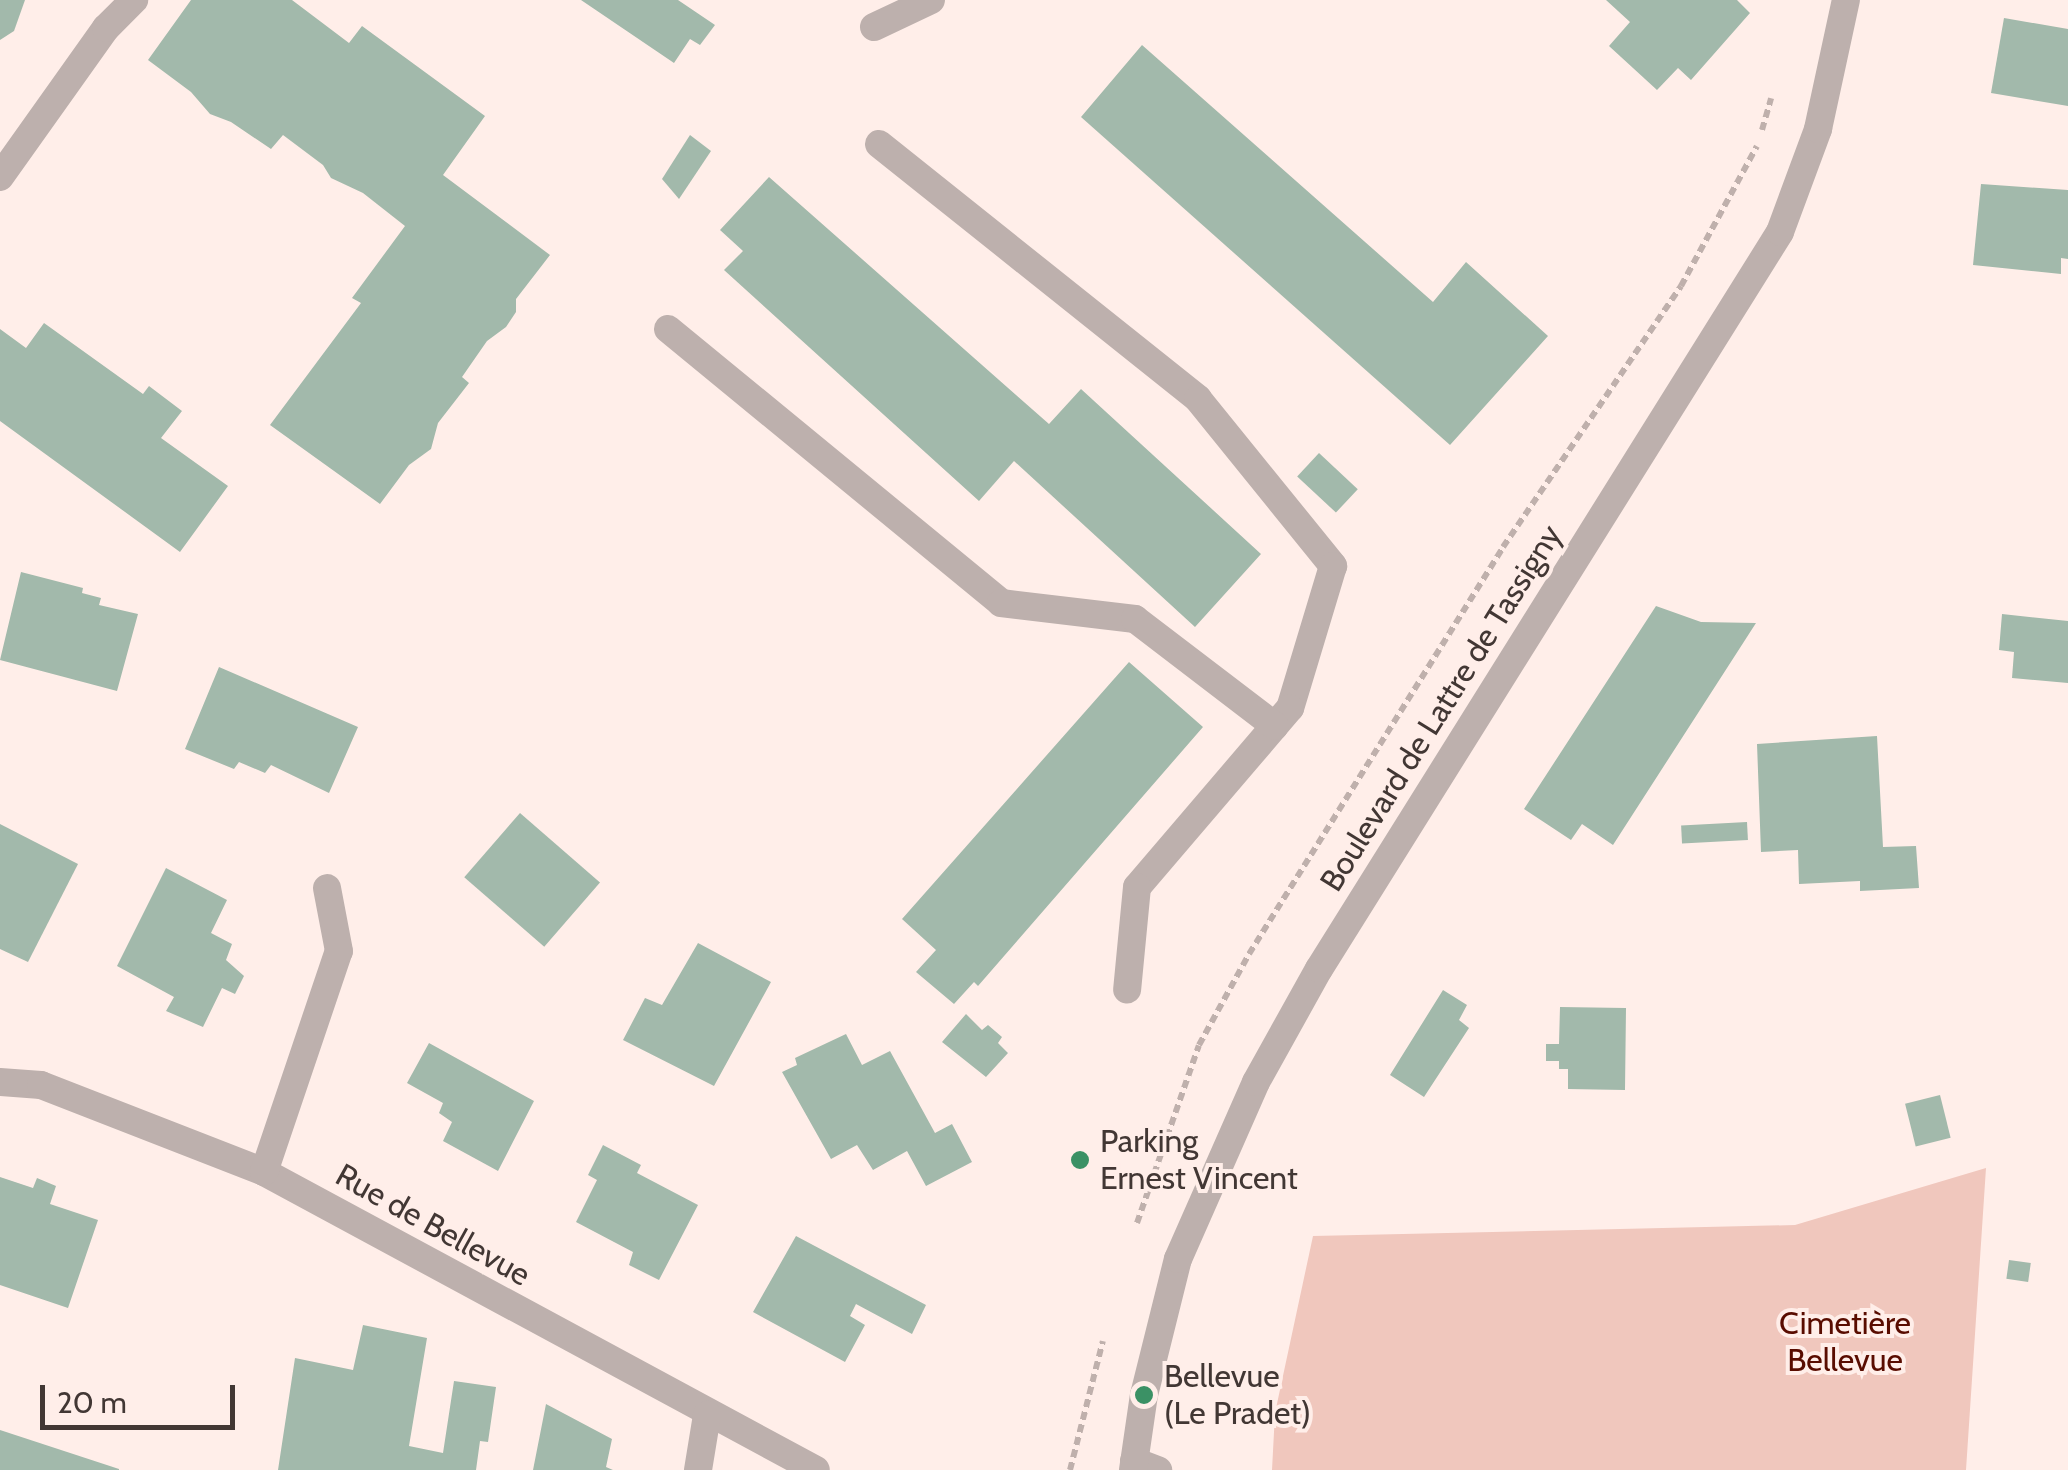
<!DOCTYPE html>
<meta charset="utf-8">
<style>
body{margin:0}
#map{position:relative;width:2068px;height:1470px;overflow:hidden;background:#ffeee9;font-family:Cabin,sans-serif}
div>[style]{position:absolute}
.green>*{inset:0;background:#f0c7bd}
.building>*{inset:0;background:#a2b9ab;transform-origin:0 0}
.path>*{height:6px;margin-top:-3px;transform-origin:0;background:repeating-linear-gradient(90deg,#bfb0ac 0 8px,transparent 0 13px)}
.minor>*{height:28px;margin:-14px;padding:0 14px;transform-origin:14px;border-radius:14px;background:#bdb0ad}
.tertiary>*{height:28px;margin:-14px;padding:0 14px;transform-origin:14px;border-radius:14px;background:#bdb0ad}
.dots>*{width:28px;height:28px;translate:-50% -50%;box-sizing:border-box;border:5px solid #ffeee9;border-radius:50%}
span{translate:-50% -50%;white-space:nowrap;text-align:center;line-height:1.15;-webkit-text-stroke:8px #ffeee9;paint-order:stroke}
.street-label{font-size:32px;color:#423734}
.poi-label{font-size:32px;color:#423734}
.left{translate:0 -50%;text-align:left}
.park-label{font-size:32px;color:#590c00}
.scale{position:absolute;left:40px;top:1385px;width:195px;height:45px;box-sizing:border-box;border:5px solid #423734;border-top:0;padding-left:12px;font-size:30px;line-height:35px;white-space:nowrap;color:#423734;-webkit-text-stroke:8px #ffeee9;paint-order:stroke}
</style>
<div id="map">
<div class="green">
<i style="clip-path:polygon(1986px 1168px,1966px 1470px,1272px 1470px,1275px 1413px,1313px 1236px,1795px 1225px)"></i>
</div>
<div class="building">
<i style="clip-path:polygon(0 0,25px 0,14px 31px,0 40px)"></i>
<i style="clip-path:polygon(191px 0,292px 0,349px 43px,362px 26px,485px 116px,443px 175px,550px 255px,516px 299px,516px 312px,506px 327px,487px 341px,462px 377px,469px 383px,438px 423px,431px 449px,409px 465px,380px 504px,270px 425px,361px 303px,352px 298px,405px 226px,363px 193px,331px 178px,323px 165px,283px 135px,271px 149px,231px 122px,210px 114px,191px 92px,148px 60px)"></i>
<i style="clip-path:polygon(581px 0,678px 0,715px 25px,700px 45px,690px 39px,674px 63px)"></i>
<i style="clip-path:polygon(1606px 0,1737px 0,1750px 13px,1691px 80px,1678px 68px,1657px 90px,1609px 46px,1630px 22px)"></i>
<i style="clip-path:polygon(2004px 18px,2068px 29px,2068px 106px,1991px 93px)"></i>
<i style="clip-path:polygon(1142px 45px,1433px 302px,1466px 262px,1548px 336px,1450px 445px,1081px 117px)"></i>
<i style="clip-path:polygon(690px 135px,711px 151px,679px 199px,662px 179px)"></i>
<i style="clip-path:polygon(769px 177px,1049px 424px,1081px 389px,1261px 554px,1195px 627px,1014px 461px,979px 501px,724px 270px,743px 251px,720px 230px)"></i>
<i style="clip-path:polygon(1981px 184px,2068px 190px,2068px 259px,2061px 258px,2061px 274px,1973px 265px)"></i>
<i style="clip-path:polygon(44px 323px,143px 394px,149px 386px,182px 411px,161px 438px,228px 486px,180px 552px,0 421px,0 329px,26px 348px)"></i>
<i style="left:1319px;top:453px;width:53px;height:32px;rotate:43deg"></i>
<i style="clip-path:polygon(21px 572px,83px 588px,82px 593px,101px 598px,99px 605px,138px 614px,117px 691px,0 660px)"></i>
<i style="clip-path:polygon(1656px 606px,1701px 622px,1756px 623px,1613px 845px,1582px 824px,1571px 840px,1524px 809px)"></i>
<i style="clip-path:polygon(2002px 614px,2068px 621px,2068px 683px,2012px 678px,2014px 652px,1999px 650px)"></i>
<i style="clip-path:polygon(1129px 662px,1203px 727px,978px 986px,974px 982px,954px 1004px,916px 972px,936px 950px,902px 919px)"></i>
<i style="clip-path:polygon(219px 667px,358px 727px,329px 793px,271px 765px,265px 773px,239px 762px,234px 769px,185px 749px)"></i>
<i style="clip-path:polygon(1877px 736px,1883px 847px,1916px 846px,1919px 888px,1860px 891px,1860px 881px,1799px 884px,1798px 850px,1761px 852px,1757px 744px)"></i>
<i style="left:520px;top:813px;width:106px;height:85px;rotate:41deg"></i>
<i style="left:1747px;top:822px;width:18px;height:66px;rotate:87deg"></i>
<i style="clip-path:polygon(0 824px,78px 864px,28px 962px,0 949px)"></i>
<i style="clip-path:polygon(166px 868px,227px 900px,211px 933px,232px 944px,226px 960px,244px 976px,235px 994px,222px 988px,203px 1027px,166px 1011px,174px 997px,117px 966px)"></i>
<i style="clip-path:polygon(698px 943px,771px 982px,714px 1086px,623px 1040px,645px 998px,662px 1005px)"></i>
<i style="clip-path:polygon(1443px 990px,1467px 1005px,1459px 1020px,1469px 1028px,1424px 1097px,1390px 1075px)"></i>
<i style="clip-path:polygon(1560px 1007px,1626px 1008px,1625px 1090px,1568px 1089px,1568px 1069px,1559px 1069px,1559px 1061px,1546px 1061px,1546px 1044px,1559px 1044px)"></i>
<i style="clip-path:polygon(966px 1014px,982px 1030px,988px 1025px,1002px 1037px,998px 1043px,1008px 1053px,986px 1077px,942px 1042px)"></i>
<i style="clip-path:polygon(846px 1034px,862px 1065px,890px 1051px,935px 1133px,952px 1124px,972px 1162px,926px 1186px,907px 1151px,873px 1170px,857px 1145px,831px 1159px,782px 1072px,797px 1065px,795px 1058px)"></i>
<i style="clip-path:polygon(429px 1043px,534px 1101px,498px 1171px,443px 1141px,452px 1122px,439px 1113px,443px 1103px,407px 1083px)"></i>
<i style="left:1940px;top:1095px;width:44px;height:36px;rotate:76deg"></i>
<i style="clip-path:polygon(603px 1145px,641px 1165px,637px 1173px,698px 1205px,659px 1280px,629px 1265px,633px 1252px,576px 1222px,597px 1180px,588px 1175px)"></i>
<i style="clip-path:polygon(0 1177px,33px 1188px,37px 1178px,56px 1186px,50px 1204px,98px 1220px,68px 1308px,0 1285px)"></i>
<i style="clip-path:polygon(796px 1236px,926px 1305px,912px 1334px,856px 1304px,850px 1316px,865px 1325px,845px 1362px,753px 1312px)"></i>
<i style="left:2009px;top:1260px;width:22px;height:19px;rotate:8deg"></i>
<i style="clip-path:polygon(363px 1325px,427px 1338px,409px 1446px,443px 1453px,454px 1381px,496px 1387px,488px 1442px,480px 1441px,476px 1470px,278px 1470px,295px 1358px,353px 1370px)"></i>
<i style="clip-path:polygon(546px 1404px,612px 1439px,606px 1467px,613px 1470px,533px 1470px)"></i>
<i style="clip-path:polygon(0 1430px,119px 1469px,119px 1470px,0 1470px)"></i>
</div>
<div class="path">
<i style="left:1762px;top:130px;width:33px;rotate:-74deg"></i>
<i style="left:1137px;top:1223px;width:188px;rotate:-70.8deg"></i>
<i style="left:1199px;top:1045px;width:104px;rotate:-61.2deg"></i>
<i style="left:1249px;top:954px;width:480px;rotate:-58deg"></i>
<i style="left:1503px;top:547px;width:316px;rotate:-55.7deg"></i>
<i style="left:1681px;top:286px;width:159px;rotate:-61.5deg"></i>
<i style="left:1070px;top:1470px;width:133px;rotate:-75.7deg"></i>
</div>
<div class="minor">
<i style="left:874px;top:27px;width:63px;rotate:-25.3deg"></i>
<i style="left:879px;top:144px;width:408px;rotate:38.6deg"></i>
<i style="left:1198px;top:399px;width:215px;rotate:51deg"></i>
<i style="left:1333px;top:566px;width:148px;rotate:106.8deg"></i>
<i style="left:1290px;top:708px;width:235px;rotate:130.5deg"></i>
<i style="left:1137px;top:887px;width:103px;rotate:95.5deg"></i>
<i style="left:0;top:177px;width:183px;rotate:-54.6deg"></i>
<i style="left:106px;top:28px;width:40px;rotate:-45deg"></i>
<i style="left:668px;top:329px;width:431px;rotate:39.4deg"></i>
<i style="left:1001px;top:603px;width:135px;rotate:6.8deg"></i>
<i style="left:1135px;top:619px;width:176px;rotate:37.4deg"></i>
<i style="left:0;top:1082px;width:41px;rotate:4.2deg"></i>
<i style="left:41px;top:1085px;width:239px;rotate:21.3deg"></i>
<i style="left:264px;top:1172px;width:627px;rotate:28.36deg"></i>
<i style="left:264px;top:1172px;width:233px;rotate:-71.3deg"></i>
<i style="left:339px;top:951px;width:64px;rotate:-100.8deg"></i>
<i style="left:1134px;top:1461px;width:26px;rotate:21deg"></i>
<i style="left:698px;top:1470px;width:56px;rotate:-80.7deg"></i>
</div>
<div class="tertiary">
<i style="left:1133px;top:1470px;width:76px;rotate:-81.7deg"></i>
<i style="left:1144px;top:1395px;width:140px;rotate:-76deg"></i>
<i style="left:1178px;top:1259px;width:193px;rotate:-66.2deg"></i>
<i style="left:1256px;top:1082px;width:129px;rotate:-60.9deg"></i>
<i style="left:1319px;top:969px;width:869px;rotate:-57.97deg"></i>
<i style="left:1780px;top:232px;width:110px;rotate:-69.7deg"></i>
<i style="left:1818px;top:129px;width:132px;rotate:-77.8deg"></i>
</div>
<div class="dots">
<i style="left:1080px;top:1160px;background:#3b9165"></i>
<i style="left:1144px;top:1395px;background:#3b9165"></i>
</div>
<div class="street-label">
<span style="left:1441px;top:708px;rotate:-58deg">Boulevard de Lattre de Tassigny</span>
<span style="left:433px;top:1225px;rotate:29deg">Rue de Bellevue</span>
</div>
<div class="poi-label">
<span class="left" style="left:1100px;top:1160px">Parking<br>Ernest Vincent</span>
<span class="left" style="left:1164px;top:1395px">Bellevue<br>(Le Pradet)</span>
</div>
<div class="park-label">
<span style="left:1845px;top:1342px">Cimetière<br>Bellevue</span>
</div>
<div class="scale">20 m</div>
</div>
